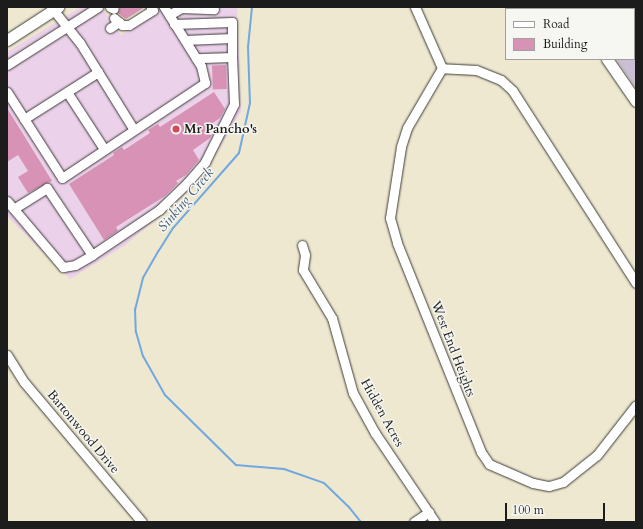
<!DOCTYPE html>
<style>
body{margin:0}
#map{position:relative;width:643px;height:529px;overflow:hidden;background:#eee8d0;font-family:Cardo,serif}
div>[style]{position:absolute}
.built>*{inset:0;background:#ecd1ea}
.industrial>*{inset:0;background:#cbbfd5}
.stream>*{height:2px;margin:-1px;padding:0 1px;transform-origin:1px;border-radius:1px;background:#70a8df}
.building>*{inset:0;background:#d792b5;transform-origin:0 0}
.roads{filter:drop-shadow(0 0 1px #3c3b37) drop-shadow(0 0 1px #3c3b37)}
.minor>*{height:9px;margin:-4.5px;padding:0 4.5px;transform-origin:4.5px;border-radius:4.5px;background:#fff}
.major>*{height:11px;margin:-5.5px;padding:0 5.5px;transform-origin:5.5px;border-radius:5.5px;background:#fff}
.dots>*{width:11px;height:11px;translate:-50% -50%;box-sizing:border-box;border:2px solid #f6f6f2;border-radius:50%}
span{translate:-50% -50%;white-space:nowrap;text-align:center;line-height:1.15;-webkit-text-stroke:3px #f6f6f2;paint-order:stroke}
.poi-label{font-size:13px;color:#1c1c1c;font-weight:700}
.left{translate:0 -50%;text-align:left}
.street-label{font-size:13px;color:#1c1c1c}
.water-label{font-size:14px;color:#425b74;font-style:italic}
.frame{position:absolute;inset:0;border:8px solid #1c1c1c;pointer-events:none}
.legend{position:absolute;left:505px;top:8px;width:130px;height:52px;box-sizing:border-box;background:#f6f6f2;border:1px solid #9f9f9c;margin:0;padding:5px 7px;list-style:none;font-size:12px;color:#1c1c1c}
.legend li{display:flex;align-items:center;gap:8px;height:20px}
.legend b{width:20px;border:1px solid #9f9f9c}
.scale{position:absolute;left:505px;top:503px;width:100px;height:18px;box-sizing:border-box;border:2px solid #1c1c1c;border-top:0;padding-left:5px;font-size:12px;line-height:14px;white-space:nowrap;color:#1c1c1c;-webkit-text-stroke:3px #f6f6f2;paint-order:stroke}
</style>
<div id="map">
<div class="built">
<i style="clip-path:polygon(81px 7px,101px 7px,121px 35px,158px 11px,156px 7px,237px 7px,241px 112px,209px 165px,180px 199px,124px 246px,70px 279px,7px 216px,7px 52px)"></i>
</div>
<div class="industrial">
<i style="clip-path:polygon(580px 7px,636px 7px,636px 88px,616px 59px,634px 59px,634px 9px)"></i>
</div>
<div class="stream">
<i style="left:252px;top:7px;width:40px;rotate:95.7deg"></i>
<i style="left:248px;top:47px;width:56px;rotate:88deg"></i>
<i style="left:250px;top:103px;width:51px;rotate:102.4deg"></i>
<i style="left:239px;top:153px;width:100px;rotate:131.3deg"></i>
<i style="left:173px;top:228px;width:26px;rotate:122deg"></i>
<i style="left:159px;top:250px;width:32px;rotate:120deg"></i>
<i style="left:143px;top:278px;width:32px;rotate:104deg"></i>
<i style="left:135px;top:309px;width:23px;rotate:88deg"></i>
<i style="left:136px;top:332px;width:25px;rotate:74deg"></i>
<i style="left:143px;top:356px;width:45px;rotate:60.6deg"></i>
<i style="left:165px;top:395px;width:100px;rotate:44.6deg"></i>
<i style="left:236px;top:465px;width:48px;rotate:4.8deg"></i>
<i style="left:284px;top:469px;width:42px;rotate:19.3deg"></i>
<i style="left:324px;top:483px;width:33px;rotate:44deg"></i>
<i style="left:348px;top:506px;width:21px;rotate:51deg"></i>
</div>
<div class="building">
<i style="clip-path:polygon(120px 7px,145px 7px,126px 19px,118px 13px)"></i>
<i style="left:226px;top:65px;width:24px;height:14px;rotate:88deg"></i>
<i style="clip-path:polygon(214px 92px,225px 109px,220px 118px,207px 127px,212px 135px,210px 138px,193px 150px,199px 160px,186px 175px,176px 181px,178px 183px,165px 196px,116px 227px,118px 231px,104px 240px,69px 184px,114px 155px,113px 153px,122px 147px,124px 150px,150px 133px,148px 130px,158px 124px,160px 127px)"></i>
<i style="clip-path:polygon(7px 108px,52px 181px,28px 193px,18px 177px,28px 171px,18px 155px,7px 162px)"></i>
</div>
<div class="roads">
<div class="minor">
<i style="left:51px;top:7px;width:46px;rotate:51.1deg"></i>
<i style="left:80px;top:43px;width:102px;rotate:58.2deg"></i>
<i style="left:110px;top:7px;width:4px;rotate:27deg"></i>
<i style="left:415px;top:7px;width:67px;rotate:66.1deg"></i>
<i style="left:625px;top:9px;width:4px;rotate:-27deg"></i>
<i style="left:169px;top:15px;width:14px;rotate:-30deg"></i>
<i style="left:181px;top:8px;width:33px;rotate:2deg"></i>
<i style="left:114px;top:18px;width:11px;rotate:41deg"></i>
<i style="left:122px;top:25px;width:7px"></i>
<i style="left:129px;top:25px;width:28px;rotate:-32deg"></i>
<i style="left:153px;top:10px;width:4px;rotate:-124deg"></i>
<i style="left:174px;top:24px;width:58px;rotate:-2deg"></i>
<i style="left:232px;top:22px;width:16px;rotate:90deg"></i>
<i style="left:110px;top:28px;width:11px;rotate:-34deg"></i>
<i style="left:185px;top:40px;width:47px;rotate:-2.4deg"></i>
<i style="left:232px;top:38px;width:19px;rotate:90deg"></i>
<i style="left:232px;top:57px;width:36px;rotate:178deg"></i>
<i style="left:7px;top:65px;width:108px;rotate:-32.5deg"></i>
<i style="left:7px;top:92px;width:102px;rotate:57.4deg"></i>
<i style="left:62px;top:178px;width:172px;rotate:-33.6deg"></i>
<i style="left:205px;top:83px;width:17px;rotate:-103deg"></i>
<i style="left:201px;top:66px;width:70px;rotate:-122.1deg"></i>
<i style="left:67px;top:92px;width:68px;rotate:57deg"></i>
<i style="left:24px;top:119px;width:88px;rotate:-32.4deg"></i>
<i style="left:7px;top:201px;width:87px;rotate:49.7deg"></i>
<i style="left:63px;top:267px;width:12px;rotate:-9deg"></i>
<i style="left:75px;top:265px;width:20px;rotate:-30deg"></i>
<i style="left:92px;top:255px;width:81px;rotate:-123.9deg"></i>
<i style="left:47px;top:188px;width:39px;rotate:148deg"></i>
<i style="left:302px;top:245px;width:10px;rotate:73deg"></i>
<i style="left:305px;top:255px;width:15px;rotate:98deg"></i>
<i style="left:303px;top:270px;width:56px;rotate:58.9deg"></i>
<i style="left:332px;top:318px;width:78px;rotate:74.4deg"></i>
<i style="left:353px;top:393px;width:46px;rotate:61.2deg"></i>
<i style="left:375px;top:433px;width:107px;rotate:56deg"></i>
<i style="left:92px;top:255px;width:81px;rotate:-33.9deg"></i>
<i style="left:159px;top:210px;width:39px;rotate:-44deg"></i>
<i style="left:187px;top:183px;width:28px;rotate:-49deg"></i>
<i style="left:205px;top:162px;width:65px;rotate:-63.4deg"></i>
<i style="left:234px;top:104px;width:47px;rotate:-92.4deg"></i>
<i style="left:636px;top:283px;width:229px;rotate:-122.7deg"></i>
<i style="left:512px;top:90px;width:15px;rotate:-138deg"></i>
<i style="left:501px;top:80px;width:27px;rotate:-158deg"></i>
<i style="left:476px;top:70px;width:34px;rotate:-177deg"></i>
<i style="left:442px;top:68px;width:69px;rotate:120.3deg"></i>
<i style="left:407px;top:128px;width:20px;rotate:108deg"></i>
<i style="left:401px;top:147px;width:72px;rotate:98.8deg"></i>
<i style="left:390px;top:218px;width:26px;rotate:74deg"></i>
<i style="left:397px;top:243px;width:225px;rotate:68.1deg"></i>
<i style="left:481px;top:452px;width:14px;rotate:56deg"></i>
<i style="left:489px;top:464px;width:48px;rotate:23.4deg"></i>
<i style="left:533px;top:483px;width:16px;rotate:11deg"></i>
<i style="left:549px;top:486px;width:15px;rotate:-16deg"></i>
<i style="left:563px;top:482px;width:43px;rotate:-38.5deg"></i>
<i style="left:597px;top:455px;width:63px;rotate:-52deg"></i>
<i style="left:7px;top:355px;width:32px;rotate:58deg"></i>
<i style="left:24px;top:382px;width:183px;rotate:49.9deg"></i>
<i style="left:414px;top:522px;width:18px;rotate:-34deg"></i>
</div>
<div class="major">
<i style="left:572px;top:7px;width:2px;rotate:63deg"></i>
<i style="left:7px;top:40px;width:61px;rotate:-32.9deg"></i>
<i style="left:607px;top:59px;width:51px;rotate:55.4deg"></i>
</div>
</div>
<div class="dots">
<i style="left:176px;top:129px;background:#d1495b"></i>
</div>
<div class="poi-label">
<span class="left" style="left:184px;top:129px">Mr Pancho's</span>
</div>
<div class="street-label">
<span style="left:453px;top:349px;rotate:69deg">West End Heights</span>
<span style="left:382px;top:413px;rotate:61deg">Hidden Acres</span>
<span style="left:83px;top:432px;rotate:50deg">Bartonwood Drive</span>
</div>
<div class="water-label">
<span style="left:186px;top:200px;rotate:-50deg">Sinking Creek</span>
</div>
<div class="frame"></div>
<ul class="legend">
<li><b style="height:5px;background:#fff"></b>Road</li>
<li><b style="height:11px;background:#d792b5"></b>Building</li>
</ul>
<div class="scale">100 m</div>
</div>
